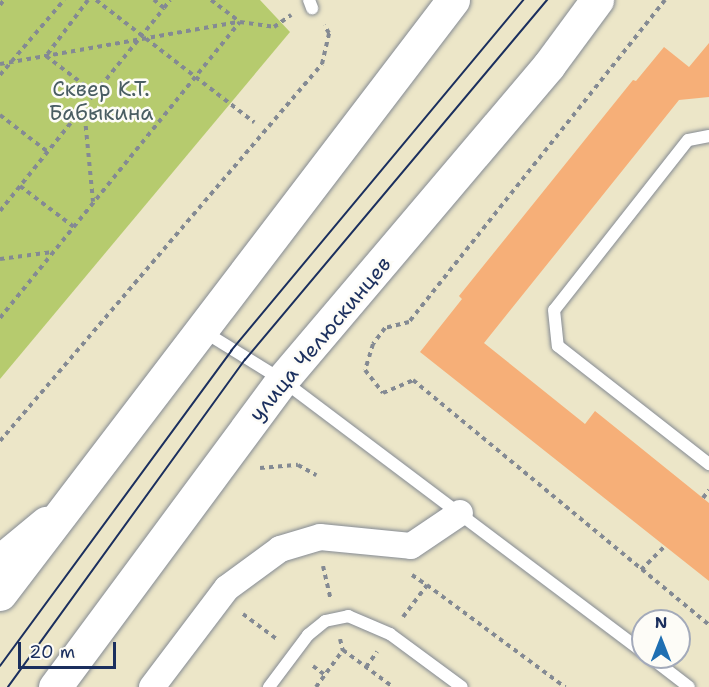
<!DOCTYPE html>
<meta charset="utf-8">
<style>
body{margin:0}
#map{position:relative;width:709px;height:687px;overflow:hidden;background:#ece6c8;font-family:"Shantell Sans",sans-serif}
div>[style]{position:absolute}
.green>*{inset:0;background:#b6cb6e}
.building>*{inset:0;background:#f6af78}
.path>*{height:4px;margin-top:-2px;transform-origin:0;background:repeating-linear-gradient(90deg,#848a93 0 4.5px,transparent 0 9px)}
.roads{filter:drop-shadow(0 0 2px #848a93) drop-shadow(0 0 2px #848a93)}
.lane>*{height:12px;margin:-6px;padding:0 6px;transform-origin:6px;border-radius:6px;background:#fff}
.street>*{height:26px;margin:-13px;padding:0 13px;transform-origin:13px;border-radius:13px;background:#fff}
.secondary>*{height:33px;margin:-16.5px;padding:0 16.5px;transform-origin:16.5px;border-radius:16.5px;background:#fff}
.primary>*{height:33px;margin:-16.5px;padding:0 16.5px;transform-origin:16.5px;border-radius:16.5px;background:#fff}
.tram>*{height:1.5px;margin:-0.75px;padding:0 0.75px;transform-origin:0.75px;border-radius:0.75px;background:#1b2f5e}
span{translate:-50% -50%;white-space:nowrap;text-align:center;line-height:1.15;-webkit-text-stroke:5px #fdfcf7;paint-order:stroke}
.park-label{font-size:21px;color:#4a5e63}
.street-label{font-size:21px;color:#1b2f5e}
.north{position:absolute;left:631px;top:609px;width:60px;height:60px;box-sizing:border-box;background:#fdfcf7;border:2px solid #a3aaba;border-radius:50%;rotate:0deg;font-size:16px;font-weight:700;line-height:24px;text-align:center;color:#1b2f5e}
.north::after{content:'';display:block;margin:auto;width:21px;height:27px;background:#1f6fb2;clip-path:polygon(50% 0,100% 100%,50% 72%,0 100%)}
.scale{position:absolute;left:18px;top:642px;width:98px;height:27px;box-sizing:border-box;border:3px solid #1b2f5e;border-top:0;padding-left:8px;font-size:18px;line-height:21px;white-space:nowrap;color:#1b2f5e;-webkit-text-stroke:4px #fdfcf7;paint-order:stroke}
</style>
<div id="map">
<div class="green">
<i style="clip-path:polygon(0 0,260px 0,290px 32px,0 379px)"></i>
</div>
<div class="building">
<i style="clip-path:polygon(709px 43px,709px 97px,679px 100px,484px 343px,585px 424px,595px 411px,709px 503px,709px 581px,420px 352px,462px 299px,459px 296px,633px 80px,636px 81px,664px 47px,689px 67px)"></i>
</div>
<div class="path">
<i style="left:88px;top:0;width:70px;rotate:126.9deg"></i>
<i style="left:46px;top:56px;width:61px;rotate:37.1deg"></i>
<i style="left:95px;top:93px;width:109px;rotate:-50.9deg"></i>
<i style="left:164px;top:8px;width:13px;rotate:-141deg"></i>
<i style="left:96px;top:0;width:200px;rotate:37.7deg"></i>
<i style="left:211px;top:0;width:35px;rotate:37deg"></i>
<i style="left:665px;top:0;width:411px;rotate:128.5deg"></i>
<i style="left:409px;top:322px;width:25px;rotate:166deg"></i>
<i style="left:385px;top:328px;width:20px;rotate:127deg"></i>
<i style="left:373px;top:344px;width:27px;rotate:107deg"></i>
<i style="left:365px;top:370px;width:29px;rotate:52deg"></i>
<i style="left:383px;top:393px;width:33px;rotate:-23deg"></i>
<i style="left:413px;top:380px;width:384px;rotate:39.6deg"></i>
<i style="left:0;top:5px;width:6px;rotate:-51deg"></i>
<i style="left:164px;top:8px;width:10px;rotate:-53deg"></i>
<i style="left:0;top:64px;width:243px;rotate:-10deg"></i>
<i style="left:0;top:75px;width:99px;rotate:-49.5deg"></i>
<i style="left:84px;top:108px;width:94px;rotate:84.5deg"></i>
<i style="left:0;top:115px;width:61px;rotate:37.6deg"></i>
<i style="left:20px;top:186px;width:68px;rotate:37.2deg"></i>
<i style="left:0;top:211px;width:151px;rotate:-51.2deg"></i>
<i style="left:0;top:259px;width:53px;rotate:-7.5deg"></i>
<i style="left:0;top:318px;width:381px;rotate:-51deg"></i>
<i style="left:240px;top:22px;width:34px;rotate:8deg"></i>
<i style="left:274px;top:27px;width:21px;rotate:-35deg"></i>
<i style="left:0;top:441px;width:496px;rotate:-49.5deg"></i>
<i style="left:322px;top:64px;width:32px;rotate:-77deg"></i>
<i style="left:329px;top:33px;width:9px;rotate:-122deg"></i>
<i style="left:260px;top:468px;width:38px;rotate:-5deg"></i>
<i style="left:298px;top:465px;width:21px;rotate:29deg"></i>
<i style="left:703px;top:498px;width:10px;rotate:-53deg"></i>
<i style="left:323px;top:566px;width:32px;rotate:77deg"></i>
<i style="left:641px;top:570px;width:34px;rotate:-45deg"></i>
<i style="left:412px;top:575px;width:18px;rotate:34deg"></i>
<i style="left:243px;top:614px;width:44px;rotate:36.6deg"></i>
<i style="left:403px;top:617px;width:40px;rotate:-53deg"></i>
<i style="left:427px;top:585px;width:172px;rotate:36.5deg"></i>
<i style="left:340px;top:639px;width:12px;rotate:76deg"></i>
<i style="left:313px;top:666px;width:15px;rotate:37deg"></i>
<i style="left:366px;top:667px;width:19px;rotate:-54deg"></i>
<i style="left:316px;top:687px;width:46px;rotate:-53.9deg"></i>
<i style="left:343px;top:650px;width:62px;rotate:36.5deg"></i>
</div>
<div class="roads">
<div class="lane">
<i style="left:309px;top:0;width:9px;rotate:69deg"></i>
<i style="left:709px;top:136px;width:21px;rotate:169deg"></i>
<i style="left:688px;top:140px;width:216px;rotate:128.2deg"></i>
<i style="left:554px;top:310px;width:36px;rotate:84deg"></i>
<i style="left:558px;top:346px;width:192px;rotate:38deg"></i>
<i style="left:203px;top:331px;width:93px;rotate:31.8deg"></i>
<i style="left:282px;top:380px;width:452px;rotate:37deg"></i>
<i style="left:650px;top:657px;width:49px;rotate:37.6deg"></i>
<i style="left:269px;top:687px;width:65px;rotate:-53.1deg"></i>
<i style="left:308px;top:635px;width:22px;rotate:-39deg"></i>
<i style="left:325px;top:621px;width:24px;rotate:-12deg"></i>
<i style="left:348px;top:616px;width:46px;rotate:23.2deg"></i>
<i style="left:390px;top:634px;width:89px;rotate:36.4deg"></i>
</div>
<div class="street">
<i style="left:152px;top:687px;width:124px;rotate:-52.9deg"></i>
<i style="left:227px;top:588px;width:66px;rotate:-36.3deg"></i>
<i style="left:280px;top:549px;width:42px;rotate:-16.7deg"></i>
<i style="left:320px;top:537px;width:91px;rotate:5.6deg"></i>
<i style="left:411px;top:546px;width:59px;rotate:-34deg"></i>
</div>
<div class="secondary">
<i style="left:0;top:561px;width:60px;rotate:-39.6deg"></i>
</div>
<div class="primary">
<i style="left:0;top:594px;width:747px;rotate:-52.67deg"></i>
<i style="left:55px;top:687px;width:382px;rotate:-53.5deg"></i>
<i style="left:282px;top:380px;width:413px;rotate:-49.7deg"></i>
<i style="left:549px;top:65px;width:81px;rotate:-53.6deg"></i>
</div>
</div>
<div class="tram">
<i style="left:0;top:666px;width:391px;rotate:-53.7deg"></i>
<i style="left:231px;top:351px;width:457px;rotate:-50.2deg"></i>
<i style="left:8px;top:687px;width:404px;rotate:-54.1deg"></i>
<i style="left:245px;top:360px;width:470px;rotate:-50deg"></i>
</div>
<div class="park-label">
<span style="left:101px;top:101px">Сквер К.Т.<br>Бабыкина</span>
</div>
<div class="street-label">
<span style="left:320px;top:339px;rotate:-50deg">улица Челюскинцев</span>
</div>
<div class="north">N</div>
<div class="scale">20 m</div>
</div>
